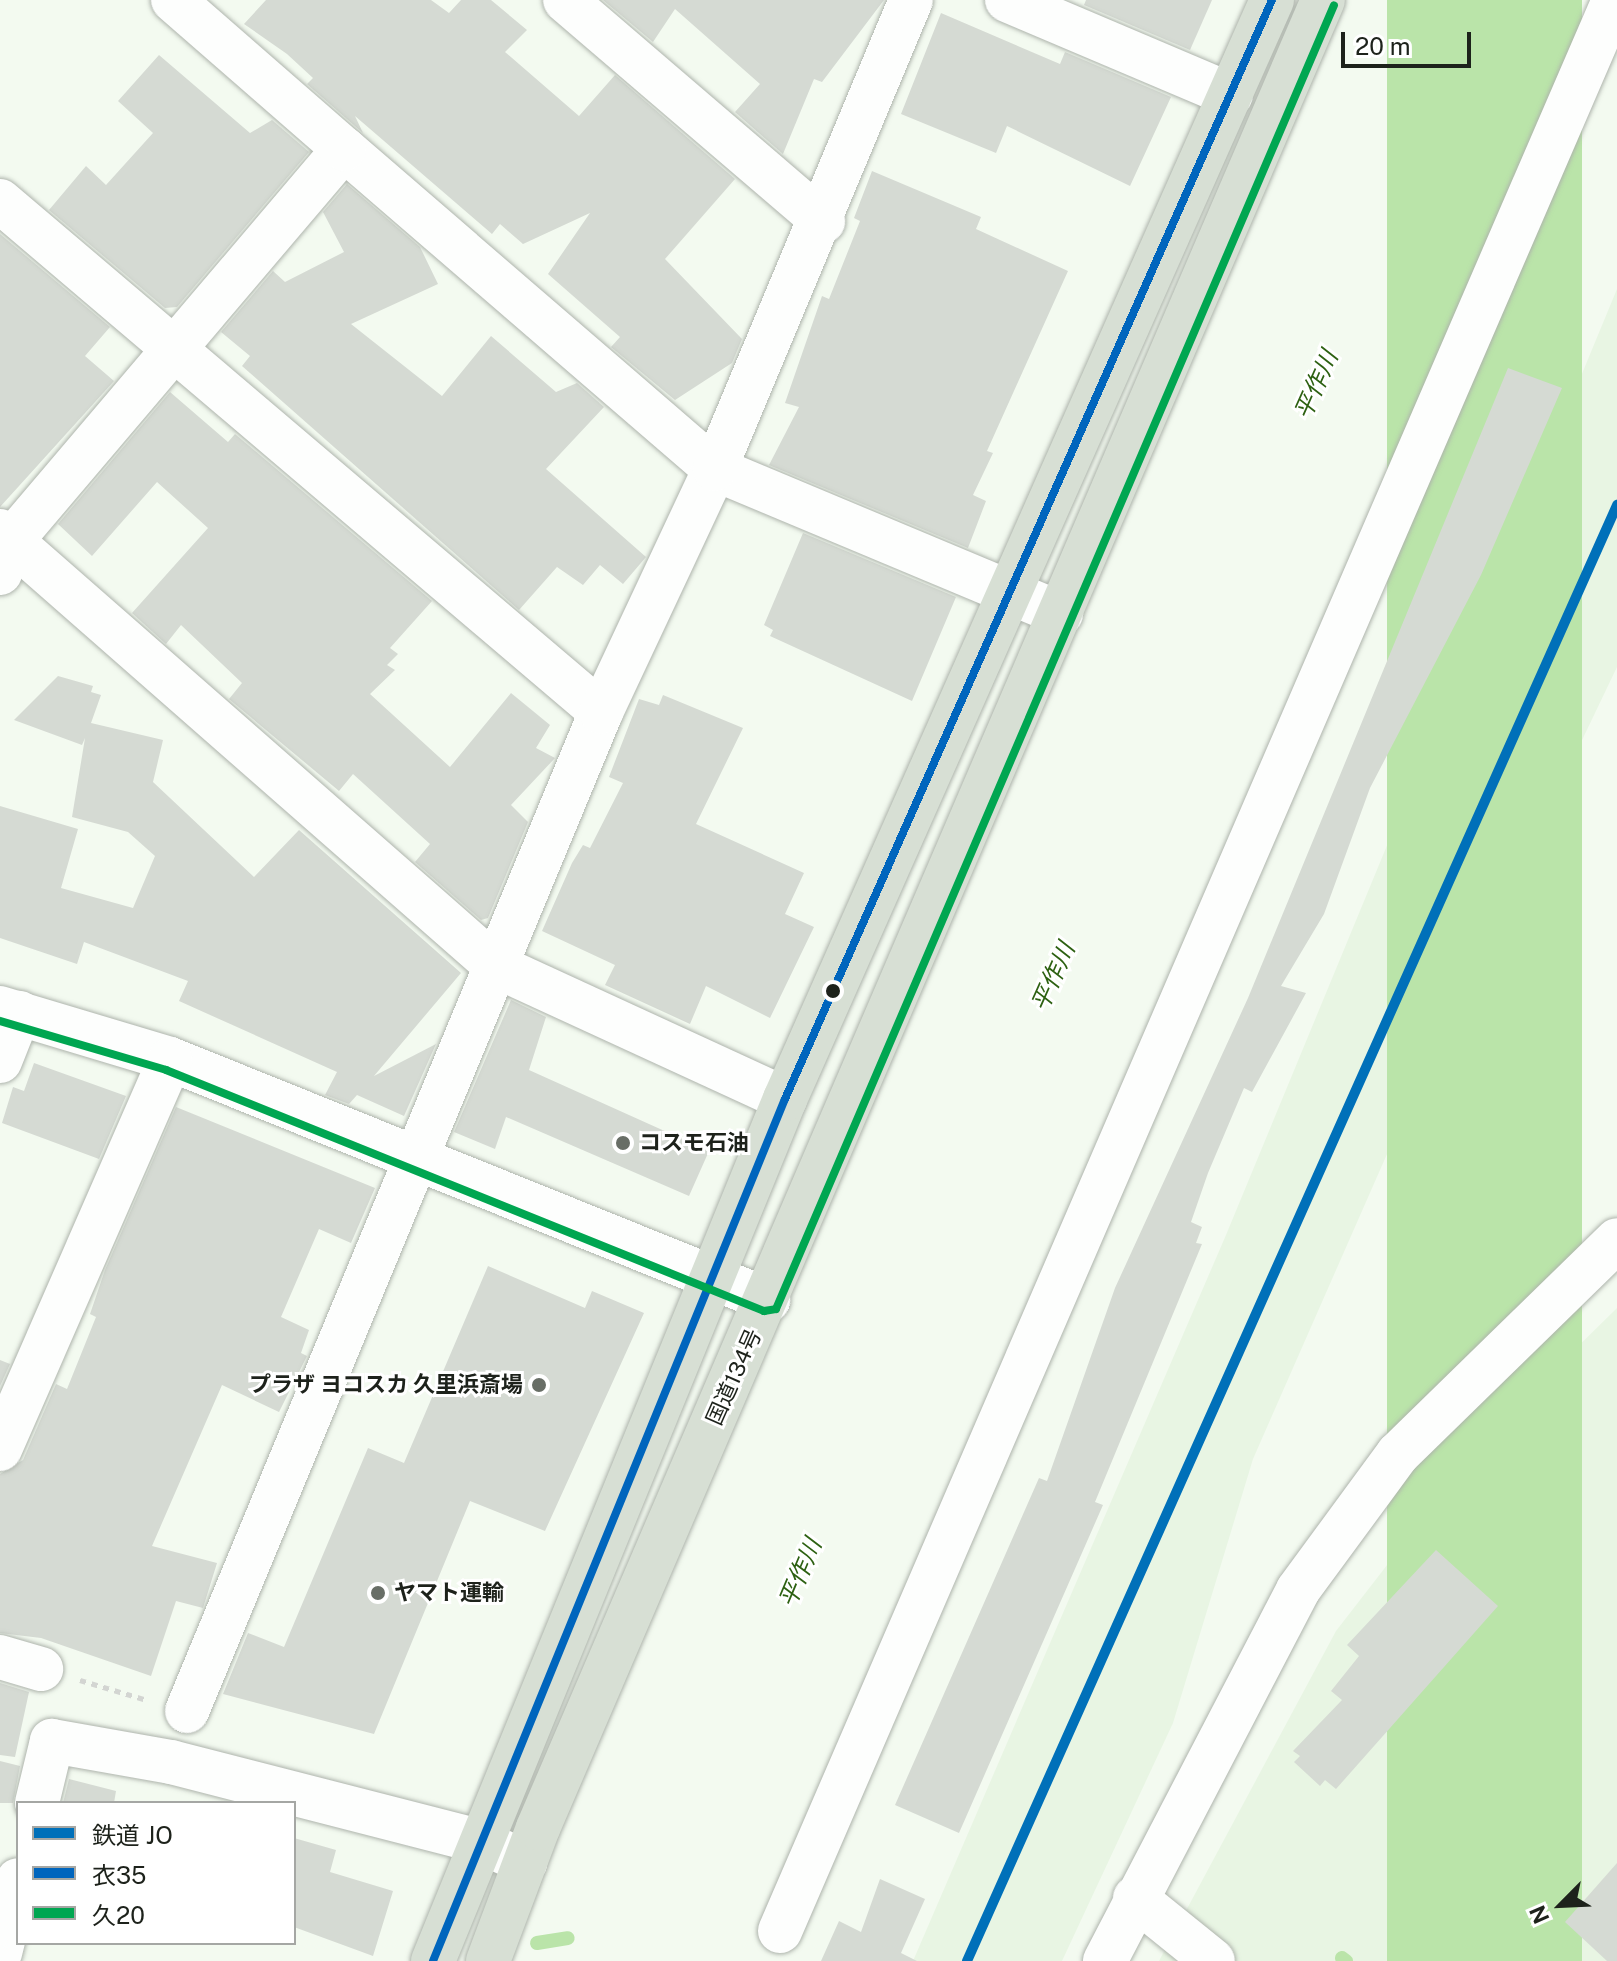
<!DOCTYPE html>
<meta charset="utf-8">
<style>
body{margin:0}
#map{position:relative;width:1617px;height:1961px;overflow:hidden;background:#f3faf0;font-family:"Public Sans","Noto Sans JP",sans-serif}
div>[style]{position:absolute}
.built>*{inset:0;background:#e8f5e3}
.water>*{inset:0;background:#bae4a9;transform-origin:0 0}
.stream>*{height:14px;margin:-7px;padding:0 7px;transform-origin:7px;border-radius:7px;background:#bae4a9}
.building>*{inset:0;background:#d5dad3}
.path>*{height:5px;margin-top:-2.5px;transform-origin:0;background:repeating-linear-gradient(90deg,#d3d5d2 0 6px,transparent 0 12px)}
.roads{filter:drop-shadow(0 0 2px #aeb4ac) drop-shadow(0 0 2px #aeb4ac)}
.minor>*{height:44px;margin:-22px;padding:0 22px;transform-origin:22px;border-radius:22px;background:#fdfefd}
.highway>*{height:44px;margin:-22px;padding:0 22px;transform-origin:22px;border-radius:22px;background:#d7dfd4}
.bus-1>*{height:8px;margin:-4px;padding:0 4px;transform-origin:4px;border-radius:4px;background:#0065bd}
.bus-2>*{height:8px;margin:-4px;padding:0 4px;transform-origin:4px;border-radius:4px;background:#00a651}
.rail-1>*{height:10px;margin:-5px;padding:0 5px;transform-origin:5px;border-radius:5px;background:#0070b9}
.dots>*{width:22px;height:22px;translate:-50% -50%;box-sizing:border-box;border:4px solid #fff;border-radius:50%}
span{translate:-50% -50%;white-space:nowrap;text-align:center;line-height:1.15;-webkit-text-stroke:6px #fff;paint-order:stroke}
.poi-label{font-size:22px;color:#1d221b;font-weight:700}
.left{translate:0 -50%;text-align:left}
.right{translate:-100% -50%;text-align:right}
.street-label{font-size:22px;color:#1d221b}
.water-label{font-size:24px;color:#2d6112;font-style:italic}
.legend{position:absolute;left:16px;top:1801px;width:280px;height:144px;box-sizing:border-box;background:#fff;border:2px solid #a5a7a4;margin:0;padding:10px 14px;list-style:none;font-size:24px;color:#1d221b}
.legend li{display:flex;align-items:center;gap:16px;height:40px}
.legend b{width:40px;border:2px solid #a5a7a4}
.north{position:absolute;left:1521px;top:1865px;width:80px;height:80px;-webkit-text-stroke:6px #fff;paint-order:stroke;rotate:246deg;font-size:22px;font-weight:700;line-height:32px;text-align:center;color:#1d221b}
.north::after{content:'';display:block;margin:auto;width:28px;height:36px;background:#1d221b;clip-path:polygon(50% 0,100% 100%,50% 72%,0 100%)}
.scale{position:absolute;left:1341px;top:32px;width:130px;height:36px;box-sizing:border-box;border:4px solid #1d221b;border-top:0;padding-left:10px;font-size:24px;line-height:28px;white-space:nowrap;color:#1d221b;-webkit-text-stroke:6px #fff;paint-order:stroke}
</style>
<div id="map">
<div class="built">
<i style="clip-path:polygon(1617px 289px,1617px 667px,1420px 1079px,1253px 1459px,1173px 1723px,1062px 1961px,913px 1961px,1226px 1235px)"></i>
<i style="clip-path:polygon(1617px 1308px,1617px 1961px,1159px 1961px,1336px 1631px,1487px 1436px)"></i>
</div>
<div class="water">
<i style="left:1387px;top:0;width:195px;height:2135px"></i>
</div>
<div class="stream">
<i style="left:537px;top:1943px;width:31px;rotate:-9deg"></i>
<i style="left:1342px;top:1958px;width:5px;rotate:37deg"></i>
</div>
<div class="building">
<i style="clip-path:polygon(266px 0,431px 0,449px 13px,461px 0,491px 0,527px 30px,505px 52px,579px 116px,615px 75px,735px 179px,665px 259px,742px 339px,732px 363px,675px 400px,611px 347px,620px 337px,548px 274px,590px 213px,523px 244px,500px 224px,492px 234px,355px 116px,363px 133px,307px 84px,313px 78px,287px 54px,244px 24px)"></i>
<i style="clip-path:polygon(603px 0,884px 0,822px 82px,814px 79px,783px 154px,735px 112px,760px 84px,675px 9px,653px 42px)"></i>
<i style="clip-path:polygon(1086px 0,1212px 0,1190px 50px,1084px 5px)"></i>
<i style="clip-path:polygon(941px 13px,1060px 64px,1065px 52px,1171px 97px,1130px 186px,1007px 126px,996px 153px,901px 114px)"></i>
<i style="clip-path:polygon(159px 55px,250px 133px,272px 120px,309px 152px,177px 307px,165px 308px,49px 210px,86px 166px,106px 185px,153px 133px,118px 101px)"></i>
<i style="clip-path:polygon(872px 171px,981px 217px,976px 229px,1068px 271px,987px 451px,993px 453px,973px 495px,986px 501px,968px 548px,769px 465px,799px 407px,785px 403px,822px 296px,829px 299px,860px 221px,854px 218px)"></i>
<i style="clip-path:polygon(347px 184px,420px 247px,438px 284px,351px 324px,442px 396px,491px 336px,556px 392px,577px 383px,604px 407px,546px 469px,646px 557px,623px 584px,600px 565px,583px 585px,557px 567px,519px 610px,242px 366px,250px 356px,221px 332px,273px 271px,285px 282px,344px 252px,323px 212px)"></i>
<i style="clip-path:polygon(0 234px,110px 327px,85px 356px,114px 381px,0 507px)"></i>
<i style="clip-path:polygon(1508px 368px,1562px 388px,1481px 575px,1370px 788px,1324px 914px,1281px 986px,1306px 993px,1252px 1092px,1244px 1088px,1208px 1173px,1191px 1222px,1202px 1227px,1196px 1243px,1202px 1244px,1095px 1502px,1103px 1505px,959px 1833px,895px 1805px,1039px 1478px,1047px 1481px,1115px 1288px,1248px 998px)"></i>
<i style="clip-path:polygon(170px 392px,228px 442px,235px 434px,432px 601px,390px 648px,398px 654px,387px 665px,395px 670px,370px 694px,450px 767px,511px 693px,550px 725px,536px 748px,555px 758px,511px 805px,528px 822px,488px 918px,481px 920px,415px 862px,430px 844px,353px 774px,339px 791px,229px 699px,242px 683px,181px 625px,166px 644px,132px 613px,208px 528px,157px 482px,92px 556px,58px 524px)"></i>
<i style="clip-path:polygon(803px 533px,956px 597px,912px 701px,770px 636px,773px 630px,764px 625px)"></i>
<i style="clip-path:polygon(58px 676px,93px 686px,91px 692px,101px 695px,91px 723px,163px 740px,153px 782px,254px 877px,299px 830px,461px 973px,374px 1076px,436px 1044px,404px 1116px,357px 1095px,349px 1104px,325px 1095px,337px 1072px,179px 1001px,188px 981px,84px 942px,77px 964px,0 938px,0 806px,78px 829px,61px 888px,133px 908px,155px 856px,128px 832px,72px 817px,85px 738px,82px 745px,14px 720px)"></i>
<i style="clip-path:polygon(663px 695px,743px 728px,696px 824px,804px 873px,785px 914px,814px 927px,770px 1018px,706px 986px,690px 1024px,605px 985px,615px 965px,542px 931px,572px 863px,583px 845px,590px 848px,623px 783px,609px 777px,639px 699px,659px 705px)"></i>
<i style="clip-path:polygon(511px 1000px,546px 1017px,529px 1070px,709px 1151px,689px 1196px,506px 1117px,495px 1149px,454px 1132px)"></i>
<i style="clip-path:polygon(34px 1063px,126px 1096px,99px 1159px,2px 1123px,13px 1087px,24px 1091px)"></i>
<i style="clip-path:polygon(176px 1107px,375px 1188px,351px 1243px,319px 1229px,281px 1317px,309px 1330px,301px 1353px,307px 1356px,279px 1412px,222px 1385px,152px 1546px,217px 1563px,203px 1608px,176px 1601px,151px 1676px,41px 1638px,0 1633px,0 1474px,23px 1460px,56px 1384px,67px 1389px,96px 1317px,90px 1314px,105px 1270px)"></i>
<i style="clip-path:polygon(488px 1266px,585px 1308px,592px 1291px,644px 1313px,545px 1531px,470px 1501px,374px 1734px,223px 1694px,248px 1633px,284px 1647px,368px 1448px,404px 1463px)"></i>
<i style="clip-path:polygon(0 1360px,10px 1364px,0 1386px)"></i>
<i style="clip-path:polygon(1436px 1550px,1498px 1606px,1336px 1789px,1325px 1780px,1320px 1786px,1294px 1762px,1300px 1756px,1293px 1751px,1342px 1700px,1331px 1691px,1359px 1656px,1347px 1645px)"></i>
<i style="clip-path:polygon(0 1683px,29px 1692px,15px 1757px,0 1755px)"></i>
<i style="clip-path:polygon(0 1761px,20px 1766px,13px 1803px,0 1803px)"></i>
<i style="clip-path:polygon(69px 1779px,116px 1791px,114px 1803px,63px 1803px)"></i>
<i style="clip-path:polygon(294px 1838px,336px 1850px,330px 1872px,393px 1891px,373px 1956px,294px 1927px)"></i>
<i style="clip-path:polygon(1617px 1863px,1617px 1961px,1607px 1961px,1565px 1922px)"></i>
<i style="clip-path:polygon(880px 1879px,925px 1899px,901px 1953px,917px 1961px,821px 1961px,839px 1921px,861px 1932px)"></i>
</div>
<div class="path">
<i style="left:80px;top:1680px;width:70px;rotate:16.6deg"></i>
</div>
<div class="roads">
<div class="minor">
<i style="left:565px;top:0;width:340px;rotate:40.6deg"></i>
<i style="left:1007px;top:0;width:243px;rotate:23deg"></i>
<i style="left:344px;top:149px;width:490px;rotate:40.8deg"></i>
<i style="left:715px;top:469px;width:375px;rotate:22.7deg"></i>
<i style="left:0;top:201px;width:789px;rotate:40.37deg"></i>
<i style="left:0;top:531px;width:660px;rotate:41.25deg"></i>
<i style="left:496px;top:966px;width:318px;rotate:24.7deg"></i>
<i style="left:0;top:573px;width:34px;rotate:-71deg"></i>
<i style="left:11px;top:541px;width:514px;rotate:-49.65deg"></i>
<i style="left:344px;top:149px;width:227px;rotate:-138.9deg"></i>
<i style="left:0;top:1008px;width:177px;rotate:16.7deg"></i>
<i style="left:170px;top:1059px;width:645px;rotate:21.95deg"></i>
<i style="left:0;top:1061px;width:52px;rotate:-68.4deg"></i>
<i style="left:0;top:1449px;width:425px;rotate:-66.4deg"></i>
<i style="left:0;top:1657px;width:43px;rotate:16.3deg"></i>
<i style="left:187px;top:1711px;width:1081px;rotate:-67.49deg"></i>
<i style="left:601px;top:712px;width:268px;rotate:-64.9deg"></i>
<i style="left:715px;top:469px;width:508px;rotate:-67.32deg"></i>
<i style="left:37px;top:1803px;width:64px;rotate:-76.4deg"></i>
<i style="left:52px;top:1741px;width:121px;rotate:10deg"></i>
<i style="left:171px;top:1762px;width:318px;rotate:14.4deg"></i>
<i style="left:479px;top:1841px;width:51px;rotate:24.5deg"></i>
<i style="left:1135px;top:1898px;width:100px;rotate:38.9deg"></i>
<i style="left:780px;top:1931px;width:2103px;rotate:-66.64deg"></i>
<i style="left:0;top:1953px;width:75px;rotate:-76.1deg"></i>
<i style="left:1105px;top:1961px;width:418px;rotate:-62.5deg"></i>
<i style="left:1298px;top:1590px;width:169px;rotate:-53.7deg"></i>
<i style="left:1398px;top:1454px;width:306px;rotate:-44.3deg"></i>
</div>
<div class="highway">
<i style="left:433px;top:1961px;width:931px;rotate:-67.79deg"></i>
<i style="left:785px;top:1099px;width:1202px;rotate:-66.1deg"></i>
<i style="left:488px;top:1961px;width:142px;rotate:-69.4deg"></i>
<i style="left:538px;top:1828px;width:1989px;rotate:-66.76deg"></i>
</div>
</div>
<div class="bus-1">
<i style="left:433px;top:1961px;width:931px;rotate:-67.79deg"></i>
<i style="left:785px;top:1099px;width:1202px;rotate:-66.1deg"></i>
</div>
<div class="bus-2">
<i style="left:0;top:1021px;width:173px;rotate:16.4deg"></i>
<i style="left:166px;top:1070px;width:645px;rotate:21.95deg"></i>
<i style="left:764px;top:1311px;width:12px;rotate:-9deg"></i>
<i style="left:776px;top:1309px;width:1418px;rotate:-66.83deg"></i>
</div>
<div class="rail-1">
<i style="left:967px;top:1961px;width:1595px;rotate:-65.94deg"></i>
</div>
<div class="dots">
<i style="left:833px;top:991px;background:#1d221b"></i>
<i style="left:623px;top:1143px;background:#686e66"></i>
<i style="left:539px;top:1385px;background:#686e66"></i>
<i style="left:378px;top:1593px;background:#686e66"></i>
</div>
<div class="poi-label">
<span class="left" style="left:639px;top:1143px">コスモ石油</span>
<span class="right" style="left:523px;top:1385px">プラザ ヨコスカ 久里浜斎場</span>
<span class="left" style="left:394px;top:1593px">ヤマト運輸</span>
</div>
<div class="street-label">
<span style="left:734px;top:1377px;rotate:-66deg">国道134号</span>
</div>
<div class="water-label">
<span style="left:1316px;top:385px;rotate:-66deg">平作川</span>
<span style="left:1053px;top:977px;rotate:-66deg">平作川</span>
<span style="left:800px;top:1573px;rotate:-67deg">平作川</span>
</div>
<ul class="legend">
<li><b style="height:10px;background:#0070b9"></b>鉄道 JO</li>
<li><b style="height:10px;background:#0065bd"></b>衣35</li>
<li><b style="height:10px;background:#00a651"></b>久20</li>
</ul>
<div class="north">N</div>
<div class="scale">20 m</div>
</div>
